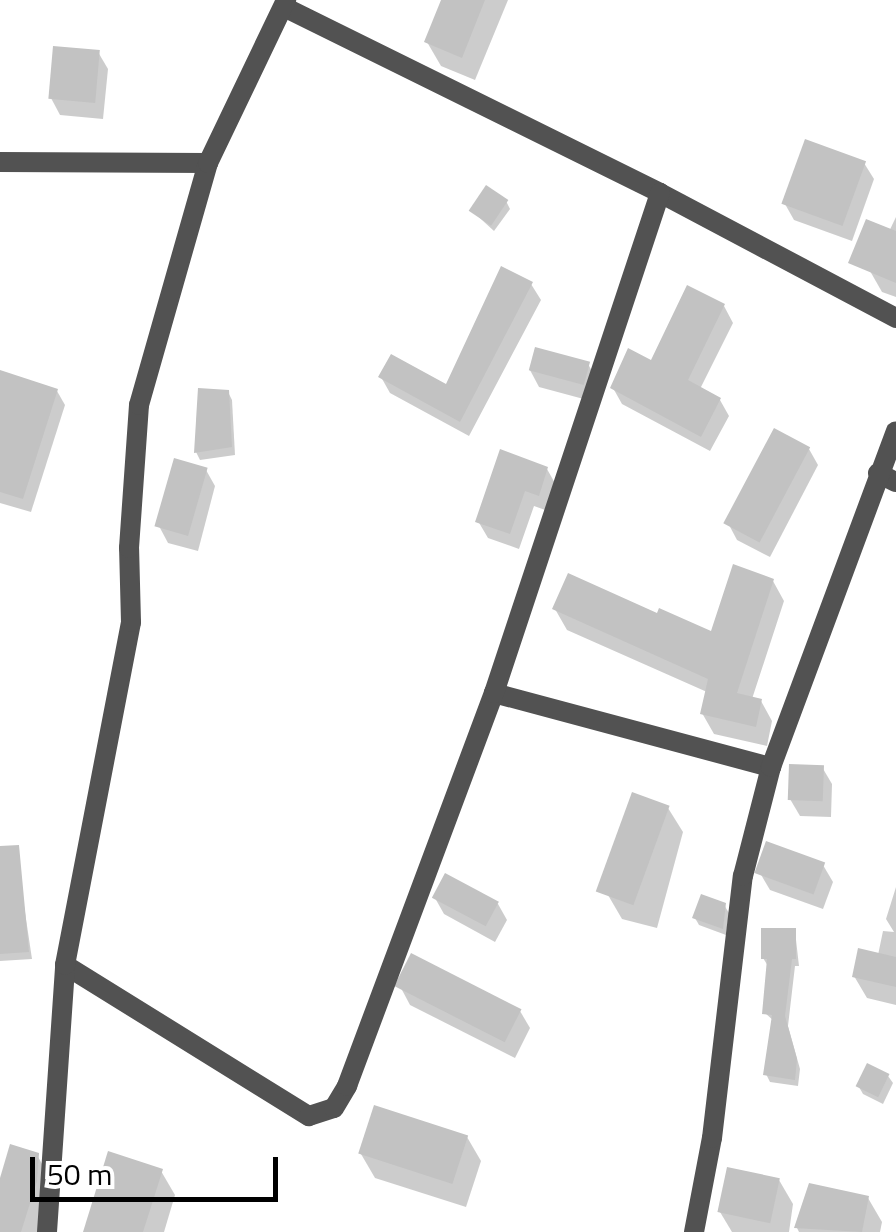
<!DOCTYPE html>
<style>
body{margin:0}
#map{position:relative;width:896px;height:1232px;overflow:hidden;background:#fff;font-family:"Titillium Web",sans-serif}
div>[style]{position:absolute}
.shadow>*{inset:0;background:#0003}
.building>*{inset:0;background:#c2c2c2;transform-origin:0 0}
.minor>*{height:20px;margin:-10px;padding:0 10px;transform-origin:10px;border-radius:10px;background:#525252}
span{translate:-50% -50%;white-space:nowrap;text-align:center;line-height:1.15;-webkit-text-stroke:9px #fff;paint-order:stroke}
.scale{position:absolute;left:30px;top:1157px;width:248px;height:45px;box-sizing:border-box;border:5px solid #000;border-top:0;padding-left:12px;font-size:30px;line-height:35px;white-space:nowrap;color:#000;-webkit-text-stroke:8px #fff;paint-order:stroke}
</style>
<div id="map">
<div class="shadow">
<i style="clip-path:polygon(444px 0,508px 0,475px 80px,441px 66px,427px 42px)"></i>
<i style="clip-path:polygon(98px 52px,108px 69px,103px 119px,60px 115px,51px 98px)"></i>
<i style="clip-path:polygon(864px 163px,874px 179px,852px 241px,794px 220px,785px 204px)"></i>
<i style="clip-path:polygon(506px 201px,510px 209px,494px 231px,471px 210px)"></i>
<i style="clip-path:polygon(896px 217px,896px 297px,882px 292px,870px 271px)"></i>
<i style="clip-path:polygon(531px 284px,541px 300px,469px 436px,390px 393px,381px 377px,447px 387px)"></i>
<i style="clip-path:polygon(724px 306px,733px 323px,700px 389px,720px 400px,729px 416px,710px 451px,622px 404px,613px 388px,652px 364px)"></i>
<i style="clip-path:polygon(588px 364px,597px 380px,591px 401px,539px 387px,530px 370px)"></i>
<i style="clip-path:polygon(0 373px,57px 391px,65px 405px,31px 512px,0 503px)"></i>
<i style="clip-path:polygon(228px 392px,232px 400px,235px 455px,200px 460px,196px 452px)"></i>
<i style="clip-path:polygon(809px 449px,818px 465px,770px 557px,737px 540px,728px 523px)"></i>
<i style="clip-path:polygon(547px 469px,556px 485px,548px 511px,534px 506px,519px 549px,488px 538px,478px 521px)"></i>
<i style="clip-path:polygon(206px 470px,215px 486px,198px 551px,168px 543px,159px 526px)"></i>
<i style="clip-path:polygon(773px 581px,784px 601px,752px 699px,761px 701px,772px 721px,767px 746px,714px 734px,702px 713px,707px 692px,567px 630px,555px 609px,658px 616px,712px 634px)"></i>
<i style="clip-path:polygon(822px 767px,832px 784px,831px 817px,800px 816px,790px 799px)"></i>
<i style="clip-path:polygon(668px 808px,683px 832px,657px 928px,622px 919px,608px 895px)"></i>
<i style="clip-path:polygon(823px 865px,833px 882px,823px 909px,770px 890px,760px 873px)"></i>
<i style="clip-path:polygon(20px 879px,32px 959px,0 961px,0 880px)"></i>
<i style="clip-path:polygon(896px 887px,896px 1005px,867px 998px,854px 976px,878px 955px,883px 931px,894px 932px,886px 919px)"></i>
<i style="clip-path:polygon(435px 898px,498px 904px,507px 920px,495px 942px,444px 914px)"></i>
<i style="clip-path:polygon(724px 905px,729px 913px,726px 935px,699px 925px,695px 918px)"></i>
<i style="clip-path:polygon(795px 931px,799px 966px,795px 966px,788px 1026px,800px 1069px,798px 1086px,770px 1082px,766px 1074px,774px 1021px,765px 1013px,768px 966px,763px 958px)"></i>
<i style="clip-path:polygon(401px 988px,520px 1011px,530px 1028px,515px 1058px,410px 1005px)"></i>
<i style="clip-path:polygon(888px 1076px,893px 1083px,883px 1104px,863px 1094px,859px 1087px)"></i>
<i style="clip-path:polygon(467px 1137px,481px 1161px,466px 1207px,375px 1178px,361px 1154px)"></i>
<i style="clip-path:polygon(37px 1155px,51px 1180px,41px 1232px,0 1232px,0 1187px)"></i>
<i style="clip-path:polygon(161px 1171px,175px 1195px,164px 1232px,86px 1232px)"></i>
<i style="clip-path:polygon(779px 1180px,793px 1204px,789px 1232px,732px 1232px,720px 1212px)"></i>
<i style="clip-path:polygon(868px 1198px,882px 1222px,880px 1232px,799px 1232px,797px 1228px)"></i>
</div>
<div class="building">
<i style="clip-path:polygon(441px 0,485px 0,462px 58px,424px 42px)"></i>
<i style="left:53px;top:46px;width:47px;height:53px;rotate:5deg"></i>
<i style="left:805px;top:139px;width:65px;height:69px;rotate:20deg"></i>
<i style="left:486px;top:185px;width:27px;height:31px;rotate:34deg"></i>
<i style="clip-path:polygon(866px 219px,896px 231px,896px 283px,848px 263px)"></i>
<i style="clip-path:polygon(501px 266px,533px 282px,460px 422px,378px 377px,391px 354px,446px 384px)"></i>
<i style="clip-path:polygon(687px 285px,725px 304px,688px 380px,721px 398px,701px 437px,610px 388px,628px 348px,651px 360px)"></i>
<i style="left:535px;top:347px;width:57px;height:24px;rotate:15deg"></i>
<i style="clip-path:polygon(0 370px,58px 389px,23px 499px,0 492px)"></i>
<i style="clip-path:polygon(198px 388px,229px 390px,232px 447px,194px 453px)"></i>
<i style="left:774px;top:428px;width:41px;height:108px;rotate:28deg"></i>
<i style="clip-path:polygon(500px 449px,548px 467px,539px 496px,525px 491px,510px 534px,475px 522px)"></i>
<i style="left:174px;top:458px;width:35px;height:71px;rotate:16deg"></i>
<i style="clip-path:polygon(733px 564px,774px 579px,737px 693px,762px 699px,756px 727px,700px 714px,708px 679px,552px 609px,568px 573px,657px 613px,659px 608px,711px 631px)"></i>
<i style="left:789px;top:764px;width:35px;height:36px;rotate:2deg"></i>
<i style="left:632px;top:792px;width:40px;height:106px;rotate:20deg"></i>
<i style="left:766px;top:841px;width:63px;height:34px;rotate:20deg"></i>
<i style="clip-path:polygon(19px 845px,29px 952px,0 954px,0 846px)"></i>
<i style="left:445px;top:873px;width:61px;height:28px;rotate:28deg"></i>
<i style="clip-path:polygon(701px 894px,726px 903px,723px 929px,692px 918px)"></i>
<i style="clip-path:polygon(761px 928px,796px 928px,796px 959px,792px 959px,785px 1016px,797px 1059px,795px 1080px,763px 1075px,772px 1015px,762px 1014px,767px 959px,761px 959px)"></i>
<i style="clip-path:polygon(858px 948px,896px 957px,896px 987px,852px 977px)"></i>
<i style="left:411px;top:953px;width:124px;height:37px;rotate:27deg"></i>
<i style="left:867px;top:1063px;width:25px;height:26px;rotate:26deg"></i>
<i style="left:374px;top:1105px;width:99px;height:51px;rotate:18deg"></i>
<i style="clip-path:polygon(10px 1144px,39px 1153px,37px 1181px,21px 1232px,0 1232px,0 1178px)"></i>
<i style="clip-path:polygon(108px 1151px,163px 1169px,143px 1232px,83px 1232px)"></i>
<i style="left:727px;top:1167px;width:54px;height:46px;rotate:12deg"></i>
<i style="clip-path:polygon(809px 1183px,869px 1196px,862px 1232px,794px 1228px)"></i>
</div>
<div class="minor">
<i style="left:284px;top:7px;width:419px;rotate:26.3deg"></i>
<i style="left:660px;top:193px;width:267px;rotate:27.9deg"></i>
<i style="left:0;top:162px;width:208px;rotate:0.3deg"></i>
<i style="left:878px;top:473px;width:20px;rotate:27deg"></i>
<i style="left:494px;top:693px;width:287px;rotate:15deg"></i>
<i style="left:65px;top:965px;width:287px;rotate:31.8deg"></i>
<i style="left:309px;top:1116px;width:26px;rotate:-18deg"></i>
<i style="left:334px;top:1108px;width:26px;rotate:-59deg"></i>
<i style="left:347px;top:1086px;width:420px;rotate:-69.5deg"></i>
<i style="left:494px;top:693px;width:527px;rotate:-71.63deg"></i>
<i style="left:47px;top:1232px;width:268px;rotate:-86.1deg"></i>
<i style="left:65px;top:965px;width:349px;rotate:-79.1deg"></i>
<i style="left:131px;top:622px;width:74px;rotate:-91.5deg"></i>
<i style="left:129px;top:548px;width:143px;rotate:-86deg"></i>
<i style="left:139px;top:405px;width:252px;rotate:-74.1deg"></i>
<i style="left:208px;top:163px;width:181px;rotate:-64.4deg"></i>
<i style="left:694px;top:1232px;width:96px;rotate:-79.2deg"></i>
<i style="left:712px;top:1138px;width:264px;rotate:-83.3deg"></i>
<i style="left:743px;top:876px;width:113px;rotate:-75.6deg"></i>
<i style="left:771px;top:767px;width:358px;rotate:-69.6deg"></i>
</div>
<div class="scale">50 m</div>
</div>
